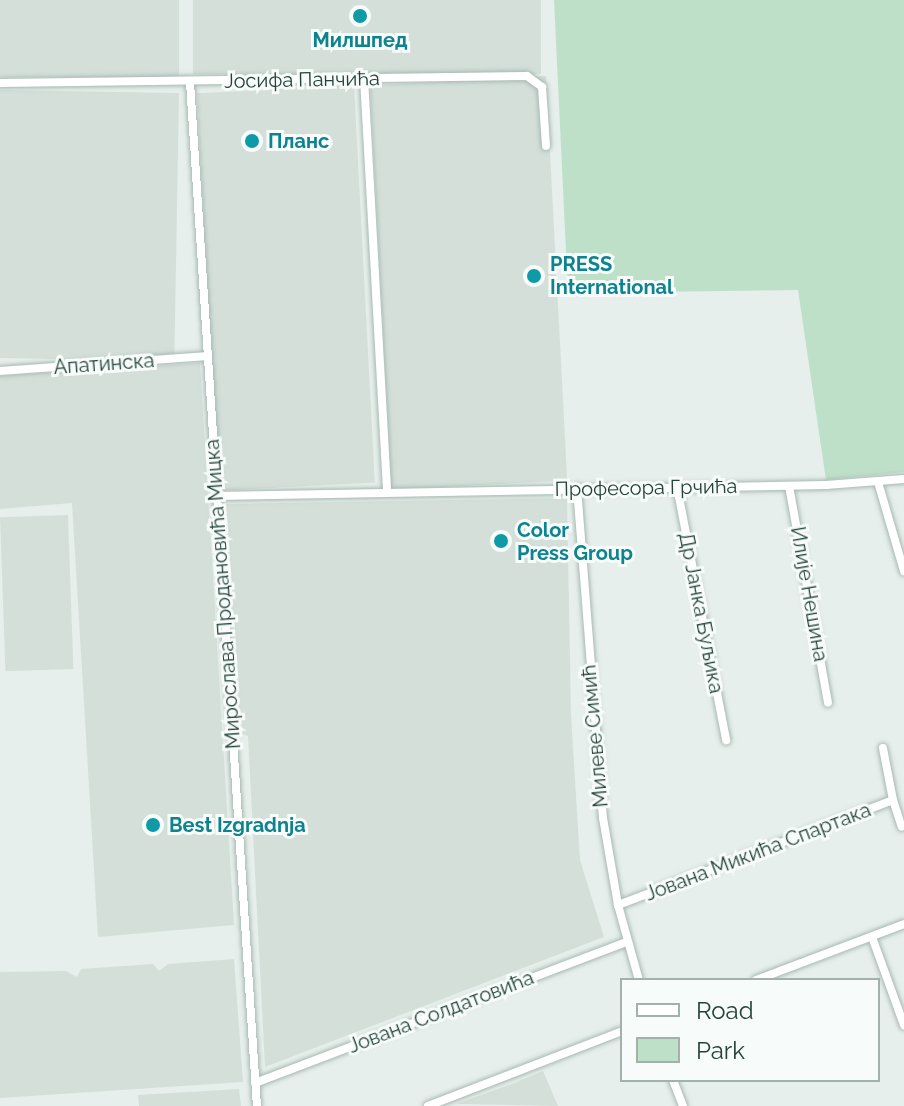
<!DOCTYPE html>
<meta charset="utf-8">
<style>
body{margin:0}
#map{position:relative;width:904px;height:1106px;overflow:hidden;background:#e6efeb;font-family:Raleway,sans-serif}
div>[style]{position:absolute}
.built>*{inset:0;background:#d4dfda;transform-origin:0 0}
.green>*{inset:0;background:#bfe0c8}
.roads{filter:drop-shadow(0 0 2px #a8b8b2) drop-shadow(0 0 2px #a8b8b2)}
.minor>*{height:8px;margin:-4px;padding:0 4px;transform-origin:4px;border-radius:4px;background:#fff}
.dots>*{width:22px;height:22px;translate:-50% -50%;box-sizing:border-box;border:4px solid #f7fbf9;border-radius:50%}
span{translate:-50% -50%;white-space:nowrap;text-align:center;line-height:1.15;-webkit-text-stroke:6px #f7fbf9;paint-order:stroke}
.culture-label{font-size:20px;color:#0d838f;font-weight:700}
.left{translate:0 -50%;text-align:left}
.street-label{font-size:20px;color:#24423a}
.legend{position:absolute;left:620px;top:978px;width:260px;height:104px;box-sizing:border-box;background:#f7fbf9;border:2px solid #a3b1ad;margin:0;padding:10px 14px;list-style:none;font-size:24px;color:#24423a}
.legend li{display:flex;align-items:center;gap:16px;height:40px}
.legend b{width:40px;border:2px solid #a3b1ad}
</style>
<div id="map">
<div class="built">
<i style="left:0;top:0;width:179px;height:77px"></i>
<i style="left:193px;top:0;width:348px;height:74px"></i>
<i style="left:546px;top:76px;width:405px;height:176px;rotate:87deg"></i>
<i style="left:354px;top:85px;width:398px;height:157px;rotate:87deg"></i>
<i style="left:0;top:90px;width:179px;height:268px;rotate:1deg"></i>
<i style="clip-path:polygon(200px 363px,234px 925px,98px 937px,72px 503px,0 509px,0 376px)"></i>
<i style="clip-path:polygon(567px 498px,571px 715px,580px 860px,604px 937px,265px 1067px,248px 736px,239px 733px,223px 504px)"></i>
<i style="left:68px;top:515px;width:154px;height:68px;rotate:88deg"></i>
<i style="clip-path:polygon(234px 959px,243px 1082px,0 1098px,0 972px,66px 971px,77px 977px,81px 969px,153px 964px,159px 971px,168px 964px)"></i>
<i style="clip-path:polygon(543px 1071px,558px 1106px,456px 1104px,512px 1084px)"></i>
<i style="clip-path:polygon(239px 1089px,241px 1106px,139px 1106px,138px 1095px)"></i>
</div>
<div class="green">
<i style="clip-path:polygon(554px 0,904px 0,904px 472px,826px 480px,798px 290px,568px 293px)"></i>
</div>
<div class="roads">
<div class="minor">
<i style="left:364px;top:78px;width:415px;rotate:86.8deg"></i>
<i style="left:190px;top:82px;width:1026px;rotate:86.26deg"></i>
<i style="left:0;top:83px;width:527px;rotate:-0.76deg"></i>
<i style="left:527px;top:76px;width:19px;rotate:36deg"></i>
<i style="left:542px;top:87px;width:59px;rotate:86.1deg"></i>
<i style="left:0;top:371px;width:208px;rotate:-4.1deg"></i>
<i style="left:878px;top:482px;width:93px;rotate:73.7deg"></i>
<i style="left:789px;top:486px;width:220px;rotate:79.8deg"></i>
<i style="left:677px;top:487px;width:258px;rotate:79deg"></i>
<i style="left:577px;top:488px;width:331px;rotate:85.5deg"></i>
<i style="left:603px;top:818px;width:88px;rotate:80.2deg"></i>
<i style="left:618px;top:905px;width:78px;rotate:74.4deg"></i>
<i style="left:216px;top:496px;width:610px;rotate:-1.03deg"></i>
<i style="left:826px;top:485px;width:78px;rotate:-4.4deg"></i>
<i style="left:893px;top:800px;width:28px;rotate:72deg"></i>
<i style="left:618px;top:905px;width:294px;rotate:-20.9deg"></i>
<i style="left:893px;top:800px;width:53px;rotate:-100.9deg"></i>
<i style="left:872px;top:937px;width:94px;rotate:70deg"></i>
<i style="left:756px;top:980px;width:158px;rotate:-20.7deg"></i>
<i style="left:673px;top:1080px;width:28px;rotate:69deg"></i>
<i style="left:255px;top:1083px;width:398px;rotate:-20.8deg"></i>
<i style="left:428px;top:1106px;width:208px;rotate:-21.1deg"></i>
</div>
</div>
<div class="dots">
<i style="left:360px;top:16px;background:#0f9aa8"></i>
<i style="left:252px;top:141px;background:#0f9aa8"></i>
<i style="left:534px;top:276px;background:#0f9aa8"></i>
<i style="left:501px;top:541px;background:#0f9aa8"></i>
<i style="left:153px;top:825px;background:#0f9aa8"></i>
</div>
<div class="culture-label">
<span style="left:360px;top:40px">Милшпед</span>
<span class="left" style="left:268px;top:141px">Планс</span>
<span class="left" style="left:550px;top:276px">PRESS<br>International</span>
<span class="left" style="left:517px;top:542px">Color<br>Press Group</span>
<span class="left" style="left:169px;top:825px">Best Izgradnja</span>
</div>
<div class="street-label">
<span style="left:302px;top:80px;rotate:-1deg">Јосифа Панчића</span>
<span style="left:104px;top:364px;rotate:-4deg">Апатинска</span>
<span style="left:646px;top:488px;rotate:-1deg">Професора Грчића</span>
<span style="left:223px;top:594px;rotate:-94deg">Мирослава Продановића Мицка</span>
<span style="left:809px;top:594px;rotate:80deg">Илије Нешина</span>
<span style="left:701px;top:613px;rotate:79deg">Др Јанка Буљика</span>
<span style="left:595px;top:736px;rotate:-95deg">Милеве Симић</span>
<span style="left:758px;top:852px;rotate:-21deg">Јована Микића Спартака</span>
<span style="left:441px;top:1012px;rotate:-21deg">Јована Солдатовића</span>
</div>
<ul class="legend">
<li><b style="height:10px;background:#fff"></b>Road</li>
<li><b style="height:22px;background:#bfe0c8"></b>Park</li>
</ul>
</div>
